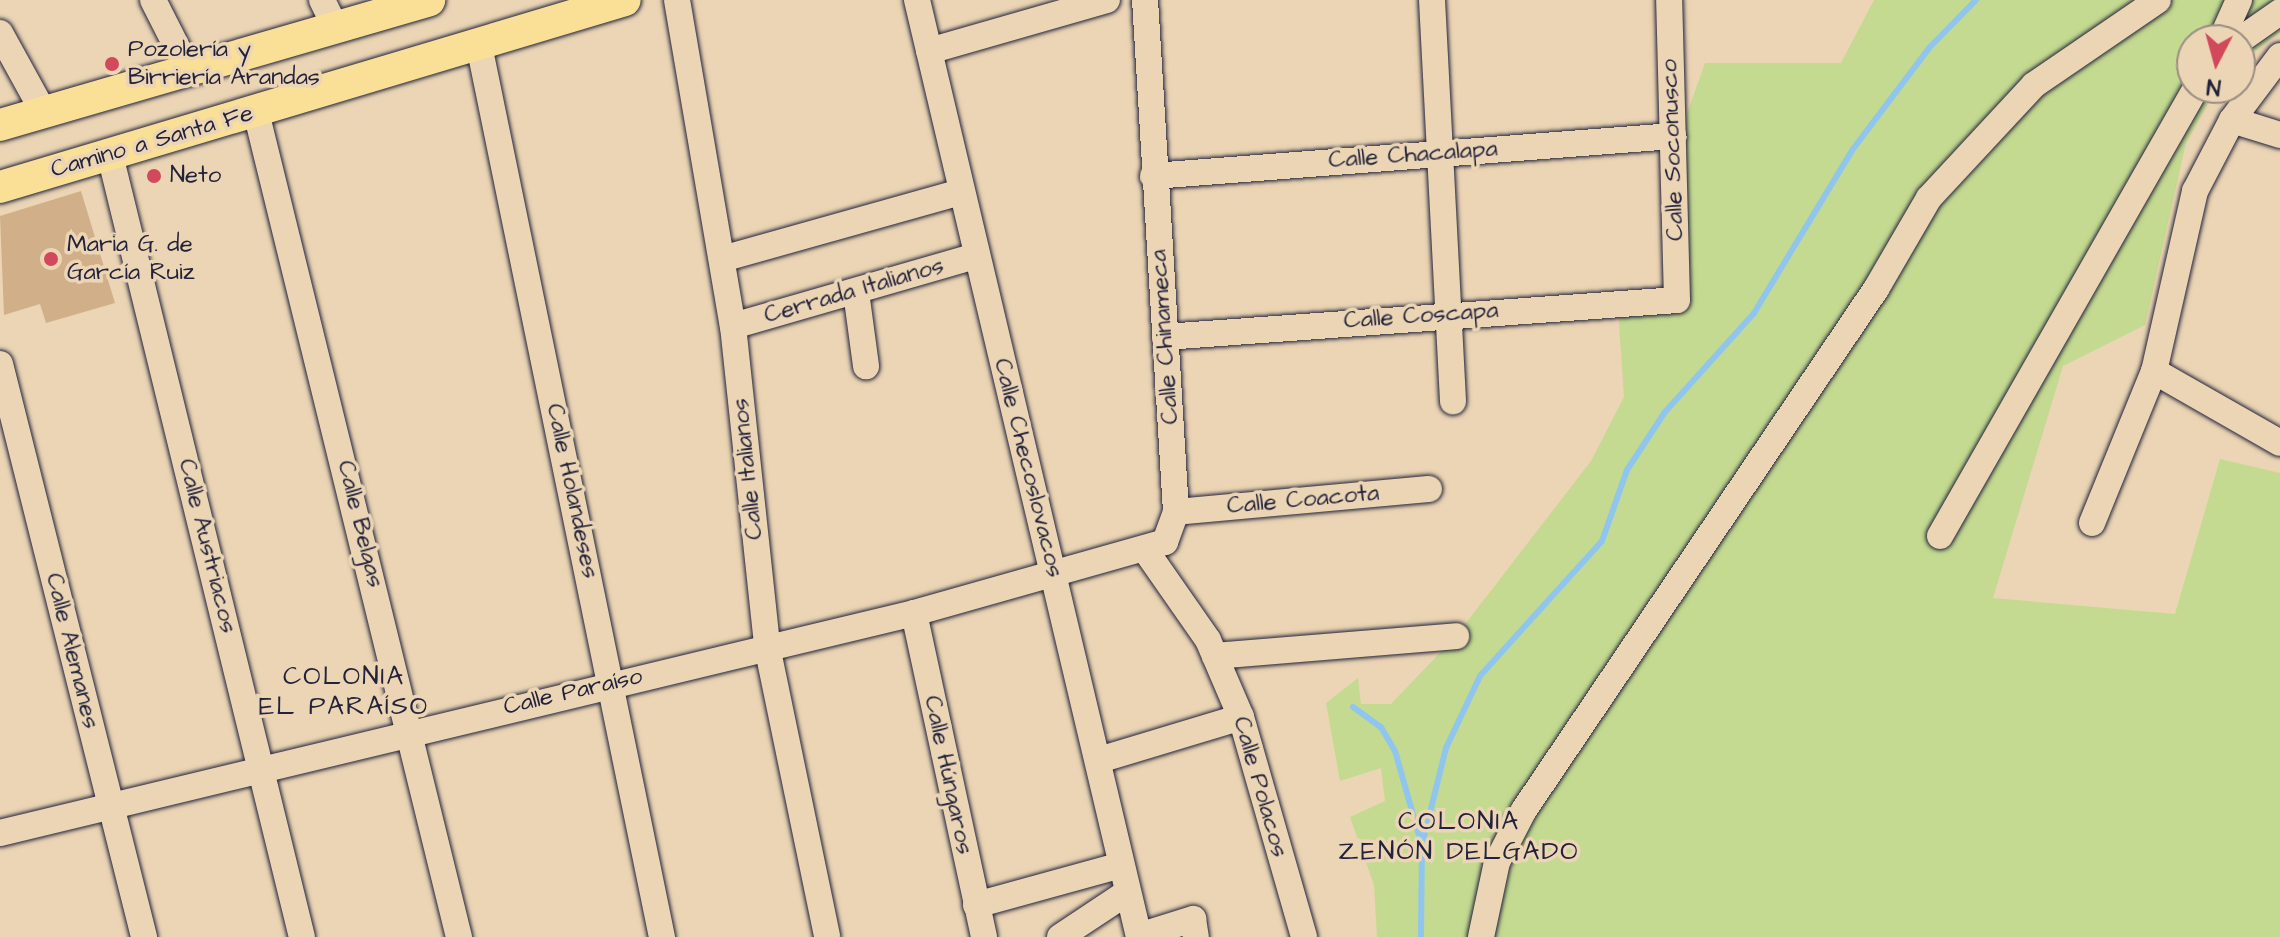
<!DOCTYPE html>
<meta charset="utf-8">
<style>
body{margin:0}
#map{position:relative;width:2280px;height:937px;overflow:hidden;background:#ebd5b4;font-family:"Architects Daughter",sans-serif}
div>[style]{position:absolute}
.green>*{inset:0;background:#c4da90}
.stream>*{height:6px;margin:-3px;padding:0 3px;transform-origin:3px;border-radius:3px;background:#90c6ee}
.building>*{inset:0;background:#d1b089}
.roads{filter:drop-shadow(0 0 2px #22223b) drop-shadow(0 0 2px #22223b)}
.minor>*{height:26px;margin:-13px;padding:0 13px;transform-origin:13px;border-radius:13px;background:#ebd5b4}
.major>*{height:32px;margin:-16px;padding:0 16px;transform-origin:16px;border-radius:16px;background:#fadf96}
.dots>*{width:22px;height:22px;translate:-50% -50%;box-sizing:border-box;border:4px solid #ebd5b4;border-radius:50%}
span{translate:-50% -50%;white-space:nowrap;text-align:center;line-height:1.15;-webkit-text-stroke:7px #ebd5b4;paint-order:stroke}
.poi-label{font-size:24px;color:#22223b}
.left{translate:0 -50%;text-align:left}
.street-label{font-size:24px;color:#22223b}
.neighbourhood-label{font-size:26px;color:#22223b;letter-spacing:2px}
.north{position:absolute;left:2176px;top:24px;width:80px;height:80px;box-sizing:border-box;background:#ebd5b4;border:2px solid #9b8d84;border-radius:50%;rotate:186deg;font-size:22px;font-weight:700;line-height:32px;text-align:center;color:#22223b}
.north::after{content:'';display:block;margin:auto;width:28px;height:36px;background:#d1495b;clip-path:polygon(50% 0,100% 100%,50% 72%,0 100%)}
</style>
<div id="map">
<div class="green">
<i style="clip-path:polygon(1874px 0,2280px 0,2280px 32px,2240px 63px,2240px 40px,2192px 40px,2192px 88px,2217px 88px,2186px 143px,2145px 325px,2063px 366px,1993px 598px,2175px 614px,2220px 459px,2280px 473px,2280px 937px,1377px 937px,1374px 885px,1350px 817px,1385px 801px,1381px 768px,1340px 781px,1326px 703px,1358px 678px,1361px 704px,1391px 704px,1456px 636px,1591px 461px,1624px 397px,1618px 309px,1684px 303px,1683px 125px,1705px 63px,1841px 63px)"></i>
</div>
<div class="stream">
<i style="left:1353px;top:707px;width:34px;rotate:36deg"></i>
<i style="left:1381px;top:727px;width:28px;rotate:60deg"></i>
<i style="left:1395px;top:751px;width:95px;rotate:74.1deg"></i>
<i style="left:1421px;top:937px;width:92px;rotate:-89.4deg"></i>
<i style="left:1422px;top:845px;width:100px;rotate:-76.1deg"></i>
<i style="left:1446px;top:748px;width:80px;rotate:-64.7deg"></i>
<i style="left:1480px;top:676px;width:182px;rotate:-47.9deg"></i>
<i style="left:1602px;top:541px;width:75px;rotate:-70.6deg"></i>
<i style="left:1627px;top:470px;width:69px;rotate:-56.8deg"></i>
<i style="left:1665px;top:412px;width:133px;rotate:-48deg"></i>
<i style="left:1754px;top:313px;width:192px;rotate:-58.9deg"></i>
<i style="left:1853px;top:149px;width:126px;rotate:-53deg"></i>
<i style="left:1929px;top:48px;width:67px;rotate:-45.6deg"></i>
</div>
<div class="building">
<i style="clip-path:polygon(81px 191px,115px 303px,46px 323px,40px 304px,4px 315px,0 216px)"></i>
</div>
<div class="roads">
<div class="minor">
<i style="left:153px;top:0;width:80px;rotate:63.1deg"></i>
<i style="left:322px;top:0;width:30px;rotate:64deg"></i>
<i style="left:677px;top:0;width:331px;rotate:80.3deg"></i>
<i style="left:733px;top:326px;width:322px;rotate:83.9deg"></i>
<i style="left:767px;top:646px;width:297px;rotate:78.3deg"></i>
<i style="left:917px;top:0;width:963px;rotate:76.67deg"></i>
<i style="left:1432px;top:0;width:402px;rotate:87deg"></i>
<i style="left:0;top:33px;width:91px;rotate:61.2deg"></i>
<i style="left:2221px;top:40px;width:44px;rotate:-65.8deg"></i>
<i style="left:2240px;top:40px;width:49px;rotate:-35deg"></i>
<i style="left:479px;top:45px;width:911px;rotate:78.41deg"></i>
<i style="left:929px;top:51px;width:185px;rotate:-16deg"></i>
<i style="left:2280px;top:56px;width:80px;rotate:126.9deg"></i>
<i style="left:2232px;top:120px;width:50px;rotate:17.4deg"></i>
<i style="left:256px;top:112px;width:850px;rotate:76.18deg"></i>
<i style="left:2232px;top:120px;width:80px;rotate:117.5deg"></i>
<i style="left:2195px;top:191px;width:185px;rotate:102.8deg"></i>
<i style="left:2154px;top:371px;width:145px;rotate:29.7deg"></i>
<i style="left:110px;top:155px;width:805px;rotate:76.21deg"></i>
<i style="left:1153px;top:176px;width:522px;rotate:-4.4deg"></i>
<i style="left:722px;top:259px;width:247px;rotate:-15.7deg"></i>
<i style="left:856px;top:292px;width:75px;rotate:82.3deg"></i>
<i style="left:733px;top:326px;width:252px;rotate:-16.1deg"></i>
<i style="left:1165px;top:337px;width:513px;rotate:-4.13deg"></i>
<i style="left:1677px;top:300px;width:300px;rotate:-91.5deg"></i>
<i style="left:0;top:364px;width:591px;rotate:75.89deg"></i>
<i style="left:1176px;top:512px;width:254px;rotate:-5.2deg"></i>
<i style="left:2092px;top:523px;width:164px;rotate:-67.8deg"></i>
<i style="left:1940px;top:536px;width:516px;rotate:-60.26deg"></i>
<i style="left:1146px;top:551px;width:108px;rotate:55.1deg"></i>
<i style="left:1208px;top:640px;width:84px;rotate:66.8deg"></i>
<i style="left:1241px;top:717px;width:229px;rotate:74deg"></i>
<i style="left:914px;top:613px;width:331px;rotate:77.8deg"></i>
<i style="left:1215px;top:656px;width:242px;rotate:-4.7deg"></i>
<i style="left:1099px;top:760px;width:148px;rotate:-16.8deg"></i>
<i style="left:0;top:833px;width:940px;rotate:-13.53deg"></i>
<i style="left:914px;top:613px;width:261px;rotate:-15.8deg"></i>
<i style="left:1165px;top:542px;width:32px;rotate:-70deg"></i>
<i style="left:1176px;top:512px;width:513px;rotate:-93.46deg"></i>
<i style="left:976px;top:905px;width:147px;rotate:-15.4deg"></i>
<i style="left:1139px;top:936px;width:57px;rotate:-17.5deg"></i>
<i style="left:1193px;top:919px;width:18px;rotate:81deg"></i>
<i style="left:1060px;top:937px;width:78px;rotate:-33.5deg"></i>
<i style="left:1481px;top:937px;width:77px;rotate:-78deg"></i>
<i style="left:1497px;top:862px;width:59px;rotate:-62.6deg"></i>
<i style="left:1524px;top:810px;width:629px;rotate:-55.96deg"></i>
<i style="left:1876px;top:289px;width:105px;rotate:-59.8deg"></i>
<i style="left:1929px;top:198px;width:154px;rotate:-47.1deg"></i>
<i style="left:2034px;top:85px;width:150px;rotate:-34.4deg"></i>
</div>
<div class="major">
<i style="left:0;top:125px;width:447px;rotate:-16.2deg"></i>
<i style="left:0;top:187px;width:652px;rotate:-16.66deg"></i>
</div>
</div>
<div class="dots">
<i style="left:112px;top:64px;background:#d1495b"></i>
<i style="left:154px;top:176px;background:#d1495b"></i>
<i style="left:51px;top:259px;background:#d1495b"></i>
</div>
<div class="poi-label">
<span class="left" style="left:128px;top:64px">Pozolería y<br>Birriería Arandas</span>
<span class="left" style="left:170px;top:176px">Neto</span>
<span class="left" style="left:67px;top:259px">Maria G. de<br>García Ruiz</span>
</div>
<div class="street-label">
<span style="left:152px;top:142px;rotate:-16deg">Camino a Santa Fe</span>
<span style="left:1673px;top:150px;rotate:-92deg">Calle Soconusco</span>
<span style="left:1413px;top:155px;rotate:-4deg">Calle Chacalapa</span>
<span style="left:854px;top:291px;rotate:-16deg">Cerrada Italianos</span>
<span style="left:1421px;top:316px;rotate:-4deg">Calle Coscapa</span>
<span style="left:1165px;top:337px;rotate:-94deg">Calle Chinameca</span>
<span style="left:1028px;top:468px;rotate:76deg">Calle Checoslovacos</span>
<span style="left:748px;top:469px;rotate:-96deg">Calle Italianos</span>
<span style="left:572px;top:491px;rotate:78deg">Calle Holandeses</span>
<span style="left:1303px;top:500px;rotate:-5deg">Calle Coacota</span>
<span style="left:360px;top:524px;rotate:76deg">Calle Belgas</span>
<span style="left:207px;top:546px;rotate:76deg">Calle Austriacos</span>
<span style="left:72px;top:651px;rotate:76deg">Calle Alemanes</span>
<span style="left:573px;top:692px;rotate:-13deg">Calle Paraíso</span>
<span style="left:948px;top:775px;rotate:78deg">Calle Húngaros</span>
<span style="left:1260px;top:787px;rotate:74deg">Calle Polacos</span>
</div>
<div class="neighbourhood-label">
<span style="left:344px;top:692px">COLONIA<br>EL PARAÍSO</span>
<span style="left:1459px;top:837px">COLONIA<br>ZENÓN DELGADO</span>
</div>
<div class="north">N</div>
</div>
